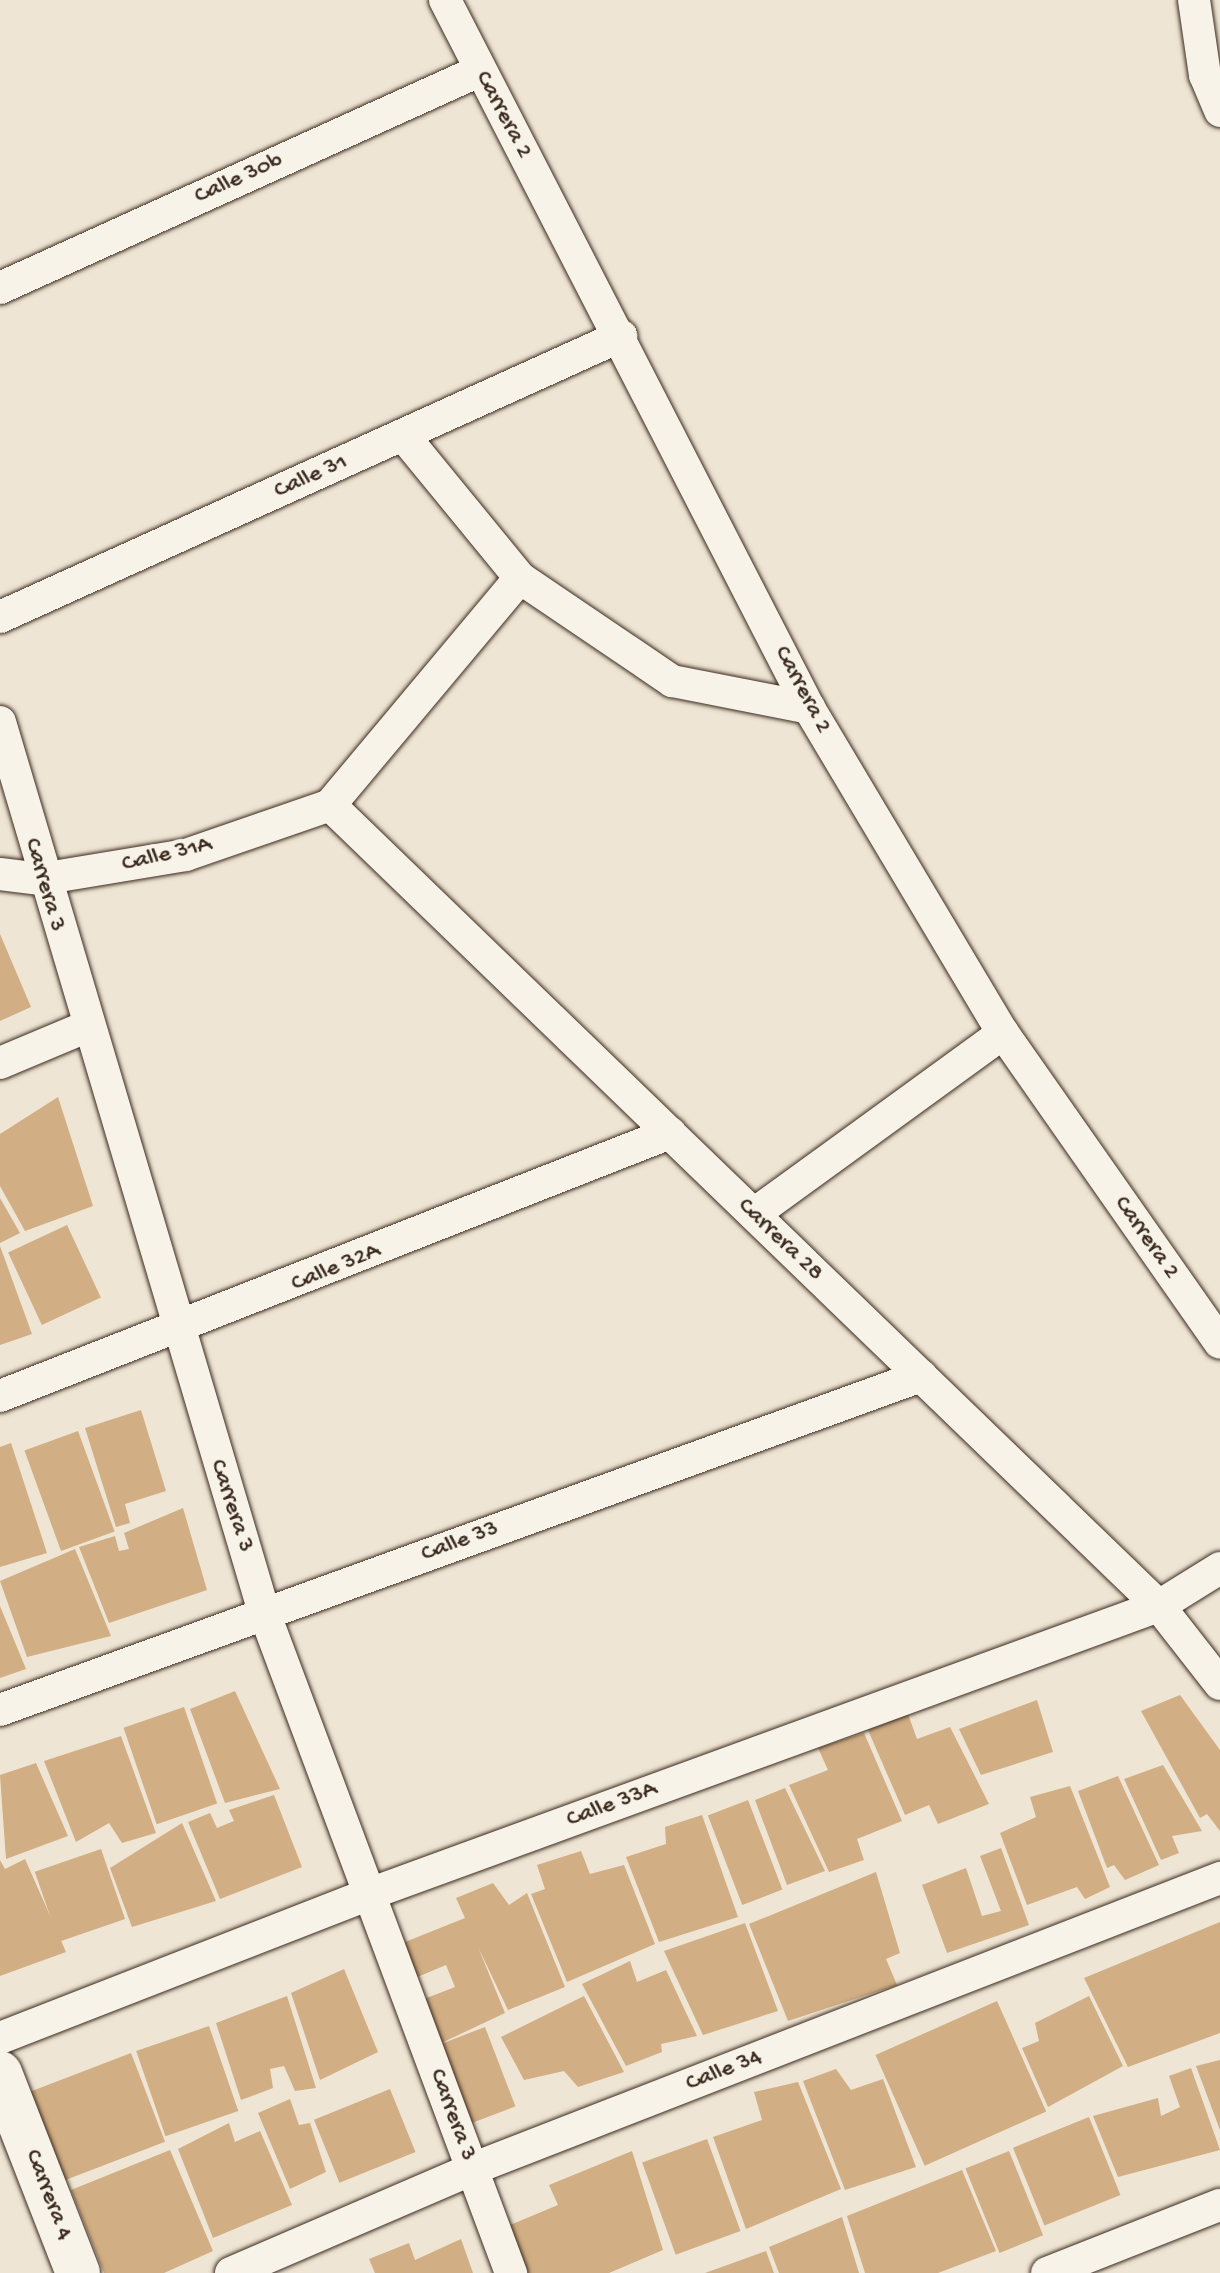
<!DOCTYPE html>
<style>
body{margin:0}
#map{position:relative;width:1220px;height:2273px;overflow:hidden;background:#efe5d4;font-family:"Gochi Hand",sans-serif}
div>[style]{position:absolute}
.building>*{inset:0;background:#d1ae84;transform-origin:0 0}
.roads{filter:drop-shadow(0 0 2px #3b2a1e) drop-shadow(0 0 2px #3b2a1e)}
.minor>*{height:32px;margin:-16px;padding:0 16px;transform-origin:16px;border-radius:16px;background:#f7f3e8}
.secondary>*{height:44px;margin:-22px;padding:0 22px;transform-origin:22px;border-radius:22px;background:#f7f3e8}
span{translate:-50% -50%;white-space:nowrap;text-align:center;line-height:1.15;-webkit-text-stroke:8px #f7f3e8;paint-order:stroke}
.street-label{font-size:24px;color:#3b2a1e}
</style>
<div id="map">
<div class="building">
<i style="clip-path:polygon(0 934px,31px 1007px,0 1021px)"></i>
<i style="clip-path:polygon(58px 1097px,93px 1206px,25px 1231px,0 1186px,0 1134px)"></i>
<i style="clip-path:polygon(0 1198px,20px 1233px,0 1243px)"></i>
<i style="left:67px;top:1225px;width:80px;height:65px;rotate:65deg"></i>
<i style="clip-path:polygon(0 1246px,32px 1334px,0 1345px)"></i>
<i style="clip-path:polygon(141px 1410px,166px 1491px,125px 1504px,130px 1523px,116px 1527px,85px 1428px)"></i>
<i style="left:78px;top:1431px;width:107px;height:57px;rotate:70deg"></i>
<i style="clip-path:polygon(11px 1443px,47px 1553px,0 1567px,0 1447px)"></i>
<i style="clip-path:polygon(183px 1508px,207px 1590px,109px 1623px,79px 1547px,115px 1536px,119px 1551px,129px 1549px,124px 1533px)"></i>
<i style="clip-path:polygon(75px 1549px,111px 1636px,27px 1657px,0 1581px)"></i>
<i style="clip-path:polygon(0 1606px,26px 1669px,0 1678px)"></i>
<i style="clip-path:polygon(235px 1691px,280px 1789px,225px 1803px,190px 1709px)"></i>
<i style="clip-path:polygon(1180px 1695px,1220px 1750px,1220px 1831px,1207px 1814px,1200px 1818px,1141px 1711px)"></i>
<i style="clip-path:polygon(1037px 1700px,1053px 1752px,981px 1775px,959px 1729px)"></i>
<i style="left:184px;top:1707px;width:102px;height:64px;rotate:71deg"></i>
<i style="clip-path:polygon(908px 1714px,917px 1739px,950px 1727px,989px 1804px,938px 1824px,929px 1805px,905px 1815px,868px 1730px)"></i>
<i style="clip-path:polygon(864px 1733px,902px 1821px,857px 1839px,864px 1860px,829px 1872px,789px 1785px,828px 1770px,818px 1748px)"></i>
<i style="clip-path:polygon(121px 1736px,156px 1833px,122px 1843px,109px 1823px,76px 1842px,44px 1761px)"></i>
<i style="clip-path:polygon(36px 1763px,68px 1836px,6px 1859px,0 1775px)"></i>
<i style="clip-path:polygon(1163px 1765px,1202px 1831px,1172px 1836px,1179px 1853px,1161px 1860px,1124px 1779px)"></i>
<i style="clip-path:polygon(1118px 1776px,1159px 1865px,1125px 1880px,1114px 1865px,1107px 1868px,1078px 1791px)"></i>
<i style="clip-path:polygon(1070px 1786px,1110px 1887px,1085px 1899px,1077px 1887px,1027px 1905px,1000px 1833px,1036px 1817px,1030px 1797px)"></i>
<i style="clip-path:polygon(785px 1788px,825px 1871px,787px 1885px,755px 1800px)"></i>
<i style="clip-path:polygon(274px 1795px,302px 1867px,220px 1899px,188px 1822px,210px 1813px,217px 1828px,234px 1821px,229px 1810px)"></i>
<i style="left:748px;top:1800px;width:96px;height:43px;rotate:69deg"></i>
<i style="clip-path:polygon(702px 1815px,738px 1917px,659px 1942px,626px 1857px,666px 1844px,665px 1827px)"></i>
<i style="clip-path:polygon(182px 1823px,216px 1901px,132px 1927px,110px 1868px)"></i>
<i style="clip-path:polygon(1001px 1848px,1029px 1925px,947px 1953px,922px 1885px,966px 1868px,982px 1916px,1001px 1911px,980px 1856px)"></i>
<i style="left:101px;top:1849px;width:74px;height:70px;rotate:71deg"></i>
<i style="clip-path:polygon(581px 1851px,590px 1874px,624px 1865px,655px 1944px,567px 1982px,531px 1894px,545px 1889px,537px 1865px)"></i>
<i style="clip-path:polygon(25px 1859px,66px 1952px,0 1976px,0 1860px,5px 1869px)"></i>
<i style="clip-path:polygon(876px 1872px,900px 1953px,886px 1959px,897px 1985px,788px 2021px,749px 1924px)"></i>
<i style="clip-path:polygon(493px 1883px,509px 1905px,527px 1893px,565px 1987px,508px 2010px,478px 1947px,505px 2013px,435px 2046px,419px 2001px,455px 1987px,446px 1965px,415px 1978px,405px 1942px,465px 1918px,456px 1898px)"></i>
<i style="clip-path:polygon(1220px 1922px,1220px 2033px,1128px 2067px,1084px 1978px)"></i>
<i style="clip-path:polygon(745px 1923px,778px 2011px,703px 2035px,664px 1951px)"></i>
<i style="clip-path:polygon(630px 1961px,637px 1982px,666px 1970px,697px 2036px,661px 2044px,662px 2052px,626px 2066px,582px 1984px)"></i>
<i style="clip-path:polygon(344px 1969px,378px 2052px,320px 2080px,291px 1993px)"></i>
<i style="clip-path:polygon(287px 1996px,316px 2088px,295px 2091px,284px 2066px,270px 2069px,273px 2088px,241px 2100px,216px 2023px)"></i>
<i style="clip-path:polygon(584px 1996px,624px 2072px,578px 2087px,564px 2071px,524px 2080px,501px 2037px)"></i>
<i style="clip-path:polygon(1089px 1996px,1123px 2066px,1048px 2107px,1022px 2048px,1039px 2041px,1035px 2023px)"></i>
<i style="left:997px;top:2001px;width:121px;height:133px;rotate:66deg"></i>
<i style="left:209px;top:2026px;width:90px;height:77px;rotate:71deg"></i>
<i style="left:485px;top:2027px;width:85px;height:55px;rotate:69deg"></i>
<i style="left:131px;top:2053px;width:95px;height:113px;rotate:69deg"></i>
<i style="clip-path:polygon(1220px 2060px,1220px 2130px,1196px 2066px)"></i>
<i style="clip-path:polygon(1191px 2068px,1220px 2150px,1118px 2177px,1093px 2116px,1158px 2098px,1161px 2116px,1180px 2107px,1169px 2076px)"></i>
<i style="clip-path:polygon(836px 2069px,851px 2090px,883px 2079px,916px 2167px,845px 2190px,803px 2081px)"></i>
<i style="clip-path:polygon(798px 2082px,841px 2189px,746px 2229px,713px 2137px,762px 2120px,754px 2092px)"></i>
<i style="left:390px;top:2089px;width:68px;height:82px;rotate:68deg"></i>
<i style="clip-path:polygon(290px 2099px,299px 2125px,310px 2123px,326px 2172px,290px 2189px,258px 2113px)"></i>
<i style="left:1089px;top:2117px;width:84px;height:82px;rotate:68deg"></i>
<i style="clip-path:polygon(229px 2123px,235px 2142px,260px 2131px,292px 2205px,213px 2238px,178px 2149px)"></i>
<i style="left:707px;top:2139px;width:98px;height:69px;rotate:70deg"></i>
<i style="clip-path:polygon(170px 2150px,213px 2251px,164px 2273px,104px 2273px,71px 2190px)"></i>
<i style="clip-path:polygon(632px 2151px,663px 2250px,609px 2273px,528px 2273px,510px 2225px,558px 2205px,549px 2185px)"></i>
<i style="left:1009px;top:2151px;width:91px;height:47px;rotate:68deg"></i>
<i style="clip-path:polygon(962px 2170px,996px 2251px,938px 2273px,865px 2273px,847px 2216px)"></i>
<i style="clip-path:polygon(842px 2217px,859px 2273px,779px 2273px,769px 2247px)"></i>
<i style="clip-path:polygon(461px 2239px,473px 2273px,375px 2273px,369px 2259px,409px 2243px,415px 2260px)"></i>
<i style="clip-path:polygon(766px 2251px,774px 2273px,705px 2273px)"></i>
</div>
<div class="roads">
<div class="minor">
<i style="left:445px;top:0;width:796px;rotate:62.79deg"></i>
<i style="left:809px;top:708px;width:378px;rotate:59.2deg"></i>
<i style="left:1003px;top:1033px;width:378px;rotate:55deg"></i>
<i style="left:1194px;top:0;width:76px;rotate:81.7deg"></i>
<i style="left:1205px;top:75px;width:39px;rotate:67deg"></i>
<i style="left:0;top:288px;width:526px;rotate:-24.37deg"></i>
<i style="left:403px;top:435px;width:185px;rotate:50.7deg"></i>
<i style="left:520px;top:578px;width:184px;rotate:34.1deg"></i>
<i style="left:672px;top:681px;width:140px;rotate:11.1deg"></i>
<i style="left:0;top:617px;width:682px;rotate:-24.35deg"></i>
<i style="left:0;top:722px;width:928px;rotate:73.48deg"></i>
<i style="left:264px;top:1612px;width:706px;rotate:69.51deg"></i>
<i style="left:330px;top:805px;width:1153px;rotate:44.02deg"></i>
<i style="left:1159px;top:1606px;width:99px;rotate:52deg"></i>
<i style="left:330px;top:805px;width:296px;rotate:-50.1deg"></i>
<i style="left:0;top:874px;width:41px;rotate:7deg"></i>
<i style="left:41px;top:879px;width:147px;rotate:-9.4deg"></i>
<i style="left:186px;top:855px;width:152px;rotate:-19.1deg"></i>
<i style="left:0;top:1063px;width:93px;rotate:-22.7deg"></i>
<i style="left:754px;top:1214px;width:308px;rotate:-36deg"></i>
<i style="left:0;top:1396px;width:720px;rotate:-21.43deg"></i>
<i style="left:0;top:1710px;width:980px;rotate:-19.93deg"></i>
<i style="left:0;top:2038px;width:399px;rotate:-21.3deg"></i>
<i style="left:372px;top:1893px;width:838px;rotate:-20.04deg"></i>
<i style="left:1159px;top:1606px;width:72px;rotate:-31.9deg"></i>
<i style="left:231px;top:2273px;width:262px;rotate:-23.3deg"></i>
<i style="left:472px;top:2169px;width:803px;rotate:-21.26deg"></i>
<i style="left:1047px;top:2273px;width:186px;rotate:-21.5deg"></i>
</div>
<div class="secondary">
<i style="left:0;top:2073px;width:215px;rotate:68.7deg"></i>
</div>
</div>
<div class="street-label">
<span style="left:503px;top:115px;rotate:62deg">Carrera 2</span>
<span style="left:239px;top:179px;rotate:-24deg">Calle 30b</span>
<span style="left:311px;top:477px;rotate:-24deg">Calle 31</span>
<span style="left:802px;top:690px;rotate:62deg">Carrera 2</span>
<span style="left:167px;top:855px;rotate:-13deg">Calle 31A</span>
<span style="left:44px;top:885px;rotate:74deg">Carrera 3</span>
<span style="left:1146px;top:1238px;rotate:55deg">Carrera 2</span>
<span style="left:780px;top:1240px;rotate:44deg">Carrera 28</span>
<span style="left:336px;top:1268px;rotate:-22deg">Calle 32A</span>
<span style="left:231px;top:1506px;rotate:72deg">Carrera 3</span>
<span style="left:460px;top:1542px;rotate:-20deg">Calle 33</span>
<span style="left:612px;top:1805px;rotate:-20deg">Calle 33A</span>
<span style="left:724px;top:2071px;rotate:-21deg">Calle 34</span>
<span style="left:452px;top:2115px;rotate:70deg">Carrera 3</span>
<span style="left:48px;top:2195px;rotate:69deg">Carrera 4</span>
</div>
</div>
